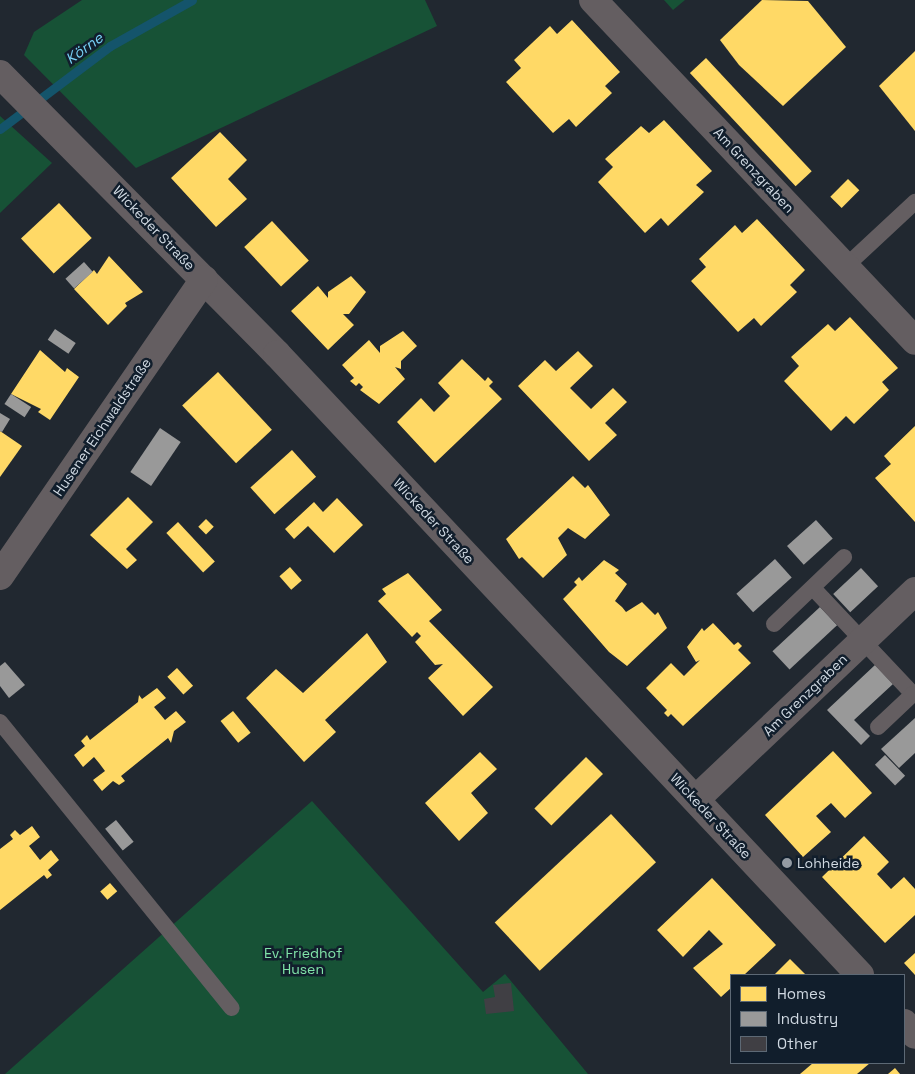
<!DOCTYPE html>
<meta charset="utf-8">
<style>
body{margin:0}
#map{position:relative;width:915px;height:1074px;overflow:hidden;background:#212830;font-family:"Space Grotesk",sans-serif}
div>[style]{position:absolute}
.green>*{inset:0;background:#175236}
.homes>*{inset:0;background:#ffd966;transform-origin:0 0}
.industry>*{inset:0;background:#999;transform-origin:0 0}
.stream>*{height:9px;margin:-4.5px;padding:0 4.5px;transform-origin:4.5px;border-radius:4.5px;background:#14546b}
.building>*{inset:0;background:#403f44}
.service>*{height:16px;margin:-8px;padding:0 8px;transform-origin:8px;border-radius:8px;background:#645e61}
.minor>*{height:28px;margin:-14px;padding:0 14px;transform-origin:14px;border-radius:14px;background:#645e61}
.dots>*{width:14px;height:14px;translate:-50% -50%;box-sizing:border-box;border:2px solid #111e2c;border-radius:50%}
span{translate:-50% -50%;white-space:nowrap;text-align:center;line-height:1.15;-webkit-text-stroke:5px #111e2c;paint-order:stroke}
.street-label{font-size:14px;color:#d0d9e2}
.poi-label{font-size:14px;color:#d0d9e2}
.left{translate:0 -50%;text-align:left}
.park-label{font-size:14px;color:#81e4a9}
.water-label{font-size:15px;color:#78d1f6;font-style:italic}
.legend{position:absolute;left:730px;top:974px;width:175px;height:90px;box-sizing:border-box;background:#111e2c;border:1px solid #5d6975;margin:0;padding:6px 9px;list-style:none;font-size:15px;color:#d0d9e2}
.legend li{display:flex;align-items:center;gap:10px;height:25px}
.legend b{width:25px;border:1px solid #5d6975}
</style>
<div id="map">
<div class="green">
<i style="clip-path:polygon(82px 0,425px 0,437px 26px,136px 168px,24px 55px,34px 32px)"></i>
<i style="clip-path:polygon(664px 0,685px 0,673px 10px)"></i>
<i style="clip-path:polygon(0 116px,52px 163px,0 213px)"></i>
<i style="clip-path:polygon(312px 801px,483px 992px,505px 974px,588px 1074px,5px 1074px)"></i>
</div>
<div class="homes">
<i style="clip-path:polygon(762px 0,808px 1px,846px 47px,783px 106px,739px 65px,720px 40px)"></i>
<i style="clip-path:polygon(572px 20px,620px 72px,605px 86px,612px 93px,576px 127px,569px 119px,553px 133px,506px 82px,521px 68px,514px 60px,550px 26px,557px 34px)"></i>
<i style="clip-path:polygon(915px 51px,915px 131px,879px 86px)"></i>
<i style="left:706px;top:58px;width:155px;height:22px;rotate:47deg"></i>
<i style="clip-path:polygon(664px 120px,712px 171px,696px 185px,704px 192px,668px 226px,661px 218px,645px 233px,598px 182px,613px 167px,605px 159px,641px 126px,649px 133px)"></i>
<i style="clip-path:polygon(220px 132px,247px 160px,228px 179px,247px 199px,216px 227px,171px 178px)"></i>
<i style="left:848px;top:179px;width:16px;height:25px;rotate:45deg"></i>
<i style="left:59px;top:203px;width:48px;height:52px;rotate:47deg"></i>
<i style="clip-path:polygon(757px 219px,805px 270px,790px 285px,797px 292px,761px 326px,754px 318px,738px 332px,691px 281px,706px 267px,699px 259px,735px 225px,742px 233px)"></i>
<i style="left:272px;top:221px;width:54px;height:38px;rotate:47deg"></i>
<i style="clip-path:polygon(109px 256px,143px 292px,125px 303px,127px 306px,108px 325px,74px 289px,94px 270px,97px 274px)"></i>
<i style="clip-path:polygon(351px 276px,366px 292px,349px 314px,343px 314px,354px 325px,328px 350px,291px 311px,318px 286px,328px 298px,328px 292px)"></i>
<i style="clip-path:polygon(850px 317px,898px 368px,882px 382px,889px 390px,854px 424px,846px 416px,831px 431px,784px 381px,799px 366px,791px 357px,828px 324px,835px 331px)"></i>
<i style="clip-path:polygon(403px 331px,417px 346px,401px 361px,401px 369px,395px 367px,405px 379px,379px 404px,360px 390px,363px 387px,359px 383px,356px 386px,350px 381px,354px 378px,342px 365px,369px 340px,380px 353px,380px 346px)"></i>
<i style="clip-path:polygon(40px 350px,65px 372px,67px 368px,79px 377px,50px 420px,38px 412px,41px 409px,11px 394px)"></i>
<i style="clip-path:polygon(578px 351px,593px 366px,570px 388px,591px 409px,613px 388px,627px 402px,605px 423px,617px 435px,589px 461px,518px 386px,545px 360px,556px 371px)"></i>
<i style="clip-path:polygon(462px 359px,485px 381px,488px 377px,493px 382px,489px 386px,502px 399px,435px 463px,397px 422px,421px 398px,434px 412px,450px 396px,438px 383px)"></i>
<i style="left:218px;top:372px;width:79px;height:49px;rotate:47deg"></i>
<i style="clip-path:polygon(915px 426px,915px 522px,875px 478px,891px 464px,884px 456px)"></i>
<i style="clip-path:polygon(0 431px,22px 446px,0 477px)"></i>
<i style="left:292px;top:450px;width:36px;height:56px;rotate:48deg"></i>
<i style="clip-path:polygon(573px 476px,585px 488px,588px 485px,610px 515px,585px 539px,568px 528px,558px 538px,567px 555px,543px 578px,522px 557px,519px 559px,506px 539px)"></i>
<i style="clip-path:polygon(128px 497px,153px 522px,126px 549px,137px 560px,127px 569px,90px 535px)"></i>
<i style="clip-path:polygon(337px 498px,363px 525px,334px 553px,308px 526px,294px 539px,285px 529px,314px 502px,323px 512px)"></i>
<i style="left:206px;top:519px;width:11px;height:11px;rotate:45deg"></i>
<i style="left:178px;top:522px;width:54px;height:16px;rotate:47deg"></i>
<i style="clip-path:polygon(604px 560px,619px 570px,615px 573px,627px 584px,615px 601px,622px 607px,626px 612px,642px 602px,655px 615px,658px 612px,667px 628px,627px 666px,609px 652px,563px 599px,577px 585px,574px 582px,579px 577px,582px 581px)"></i>
<i style="left:290px;top:567px;width:18px;height:14px;rotate:49deg"></i>
<i style="clip-path:polygon(408px 573px,442px 610px,429px 621px,493px 687px,463px 716px,428px 678px,443px 664px,435px 665px,415px 642px,421px 636px,417px 632px,412px 637px,378px 601px,386px 594px,382px 589px)"></i>
<i style="clip-path:polygon(713px 623px,734px 645px,738px 642px,742px 646px,738px 650px,751px 663px,683px 726px,671px 714px,668px 717px,664px 713px,667px 710px,646px 688px,671px 663px,684px 676px,700px 660px,696px 662px,687px 647px,702px 628px,704px 631px)"></i>
<i style="clip-path:polygon(367px 633px,387px 662px,325px 720px,336px 732px,304px 762px,246px 698px,276px 669px,303px 693px)"></i>
<i style="left:177px;top:668px;width:24px;height:13px;rotate:48deg"></i>
<i style="clip-path:polygon(157px 688px,166px 698px,154px 707px,160px 714px,165px 720px,176px 711px,186px 722px,174px 731px,171px 743px,168px 738px,121px 776px,125px 781px,119px 785px,113px 781px,102px 791px,93px 780px,105px 771px,99px 763px,94px 757px,83px 767px,74px 755px,85px 746px,81px 741px,87px 735px,90px 740px,138px 702px,139px 695px,142px 699px)"></i>
<i style="left:233px;top:711px;width:28px;height:16px;rotate:51deg"></i>
<i style="clip-path:polygon(833px 751px,872px 793px,845px 818px,831px 803px,816px 816px,831px 832px,803px 857px,765px 815px)"></i>
<i style="clip-path:polygon(480px 752px,497px 769px,471px 793px,488px 813px,459px 841px,425px 803px)"></i>
<i style="left:586px;top:757px;width:24px;height:73px;rotate:45deg"></i>
<i style="left:611px;top:814px;width:66px;height:159px;rotate:47deg"></i>
<i style="clip-path:polygon(32px 826px,40px 837px,29px 846px,40px 860px,51px 850px,59px 860px,48px 870px,52px 875px,47px 879px,44px 875px,0 910px,0 849px,13px 839px,10px 835px,15px 830px,20px 835px)"></i>
<i style="clip-path:polygon(864px 836px,889px 862px,877px 874px,891px 889px,904px 877px,915px 889px,915px 915px,885px 943px,822px 877px)"></i>
<i style="clip-path:polygon(712px 878px,776px 945px,744px 975px,731px 975px,731px 988px,721px 997px,693px 968px,723px 944px,709px 930px,683px 957px,657px 930px)"></i>
<i style="left:110px;top:883px;width:11px;height:13px;rotate:49deg"></i>
<i style="clip-path:polygon(915px 953px,915px 975px,904px 963px)"></i>
<i style="clip-path:polygon(790px 959px,806px 975px,774px 975px)"></i>
<i style="clip-path:polygon(813px 1063px,870px 1063px,857px 1074px,800px 1074px)"></i>
<i style="clip-path:polygon(895px 1068px,900px 1074px,888px 1074px)"></i>
</div>
<div class="industry">
<i style="left:84px;top:262px;width:13px;height:25px;rotate:48deg"></i>
<i style="left:55px;top:329px;width:25px;height:13px;rotate:34deg"></i>
<i style="left:11px;top:394px;width:24px;height:12px;rotate:33deg"></i>
<i style="clip-path:polygon(0 413px,10px 419px,2px 432px,0 431px)"></i>
<i style="left:160px;top:428px;width:25px;height:53px;rotate:34deg"></i>
<i style="left:816px;top:520px;width:25px;height:39px;rotate:48deg"></i>
<i style="left:775px;top:559px;width:25px;height:52px;rotate:48deg"></i>
<i style="left:861px;top:568px;width:25px;height:38px;rotate:47deg"></i>
<i style="left:820px;top:607px;width:25px;height:65px;rotate:47deg"></i>
<i style="clip-path:polygon(5px 662px,25px 685px,9px 698px,0 686px,0 666px)"></i>
<i style="clip-path:polygon(875px 665px,893px 684px,854px 720px,870px 736px,861px 745px,827px 710px)"></i>
<i style="clip-path:polygon(915px 718px,915px 753px,899px 768px,881px 749px)"></i>
<i style="left:885px;top:755px;width:29px;height:14px;rotate:46deg"></i>
<i style="left:116px;top:820px;width:28px;height:14px;rotate:51deg"></i>
</div>
<div class="stream">
<i style="left:0;top:129px;width:138px;rotate:-37deg"></i>
<i style="left:110px;top:46px;width:94px;rotate:-29.3deg"></i>
</div>
<div class="building">
<i style="clip-path:polygon(511px 983px,514px 1011px,486px 1014px,484px 999px,495px 997px,493px 985px)"></i>
</div>
<div class="service">
<i style="left:845px;top:267px;width:96px;rotate:-42.9deg"></i>
<i style="left:813px;top:588px;width:146px;rotate:46.7deg"></i>
<i style="left:913px;top:694px;width:48px;rotate:136.7deg"></i>
<i style="left:774px;top:624px;width:97px;rotate:-43.7deg"></i>
<i style="left:0;top:722px;width:368px;rotate:51deg"></i>
</div>
<div class="minor">
<i style="left:593px;top:0;width:469px;rotate:46.6deg"></i>
<i style="left:0;top:74px;width:394px;rotate:45.3deg"></i>
<i style="left:277px;top:354px;width:852px;rotate:46.81deg"></i>
<i style="left:0;top:576px;width:360px;rotate:-55.5deg"></i>
<i style="left:696px;top:799px;width:302px;rotate:-43.5deg"></i>
<i style="left:904px;top:1023px;width:16px;rotate:47deg"></i>
</div>
<div class="dots">
<i style="left:787px;top:863px;background:#939ba4"></i>
</div>
<div class="street-label">
<span style="left:754px;top:170px;rotate:47deg">Am Grenzgraben</span>
<span style="left:154px;top:228px;rotate:46deg">Wickeder Straße</span>
<span style="left:102px;top:427px;rotate:-56deg">Husener Eichwaldstraße</span>
<span style="left:434px;top:521px;rotate:47deg">Wickeder Straße</span>
<span style="left:805px;top:695px;rotate:-44deg">Am Grenzgraben</span>
<span style="left:711px;top:816px;rotate:47deg">Wickeder Straße</span>
</div>
<div class="poi-label">
<span class="left" style="left:797px;top:863px">Lohheide</span>
</div>
<div class="park-label">
<span style="left:303px;top:961px">Ev. Friedhof<br>Husen</span>
</div>
<div class="water-label">
<span style="left:84px;top:48px;rotate:-36deg">Körne</span>
</div>
<ul class="legend">
<li><b style="height:14px;background:#ffd966"></b>Homes</li>
<li><b style="height:14px;background:#999"></b>Industry</li>
<li><b style="height:14px;background:#403f44"></b>Other</li>
</ul>
</div>
